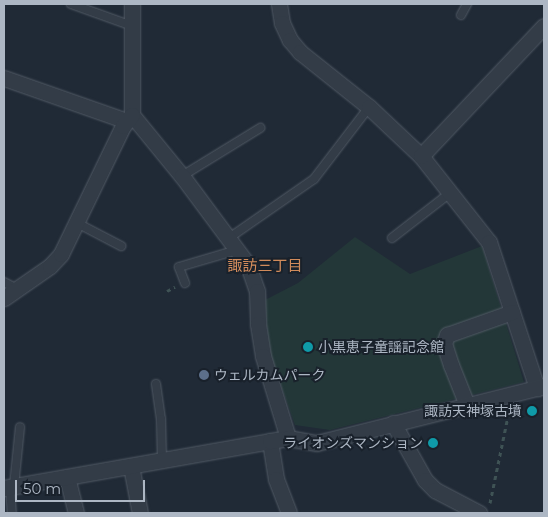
<!DOCTYPE html>
<meta charset="utf-8">
<style>
body{margin:0}
#map{position:relative;width:548px;height:517px;overflow:hidden;background:#202a36;font-family:Montserrat,"Noto Sans JP",sans-serif}
div>[style]{position:absolute}
.green>*{inset:0;background:#233738}
.path>*{height:3px;margin-top:-1.5px;transform-origin:0;background:repeating-linear-gradient(90deg,#3f5355 0 4px,transparent 0 8px)}
.roads{filter:drop-shadow(0 0 1px #515a65) drop-shadow(0 0 1px #515a65)}
.lane>*{height:8px;margin:-4px;padding:0 4px;transform-origin:4px;border-radius:4px;background:#333c47}
.street>*{height:15px;margin:-7.5px;padding:0 7.5px;transform-origin:7.5px;border-radius:7.5px;background:#333c47}
.dots>*{width:14px;height:14px;translate:-50% -50%;box-sizing:border-box;border:2px solid #19212b;border-radius:50%}
span{translate:-50% -50%;white-space:nowrap;text-align:center;line-height:1.15;-webkit-text-stroke:4px #19212b;paint-order:stroke}
.poi-label{font-size:14px;color:#adb7c4}
.left{translate:0 -50%;text-align:left}
.right{translate:-100% -50%;text-align:right}
.neighbourhood-label{font-size:15px;color:#d18b5b}
.frame{position:absolute;inset:0;border:5px solid #adb7c4;pointer-events:none}
.scale{position:absolute;left:15px;top:480px;width:130px;height:22px;box-sizing:border-box;border:2px solid #adb7c4;border-top:0;padding-left:6px;font-size:15px;line-height:18px;white-space:nowrap;color:#adb7c4;-webkit-text-stroke:4px #19212b;paint-order:stroke}
</style>
<div id="map">
<div class="green">
<i style="clip-path:polygon(355px 237px,410px 274px,482px 246px,524px 382px,330px 430px,295px 425px,269px 352px,265px 300px,298px 283px)"></i>
</div>
<div class="path">
<i style="left:167px;top:291px;width:9px;rotate:-27deg"></i>
<i style="left:490px;top:503px;width:94px;rotate:-78.3deg"></i>
</div>
<div class="roads">
<div class="lane">
<i style="left:71px;top:4px;width:65px;rotate:19.8deg"></i>
<i style="left:461px;top:15px;width:13px;rotate:-61deg"></i>
<i style="left:182px;top:176px;width:92px;rotate:-31.6deg"></i>
<i style="left:77px;top:223px;width:50px;rotate:27.6deg"></i>
<i style="left:229px;top:238px;width:103px;rotate:-34.8deg"></i>
<i style="left:314px;top:179px;width:91px;rotate:-52.6deg"></i>
<i style="left:392px;top:238px;width:73px;rotate:-37.8deg"></i>
<i style="left:4px;top:282px;width:15px;rotate:28deg"></i>
<i style="left:185px;top:283px;width:17px;rotate:-111deg"></i>
<i style="left:179px;top:267px;width:60px;rotate:-16.3deg"></i>
<i style="left:156px;top:384px;width:35px;rotate:82deg"></i>
<i style="left:161px;top:419px;width:42px;rotate:88.6deg"></i>
<i style="left:14px;top:486px;width:59px;rotate:-84.2deg"></i>
<i style="left:10px;top:487px;width:26px;rotate:86deg"></i>
</div>
<div class="street">
<i style="left:132px;top:4px;width:111px;rotate:90deg"></i>
<i style="left:132px;top:115px;width:79px;rotate:50.7deg"></i>
<i style="left:182px;top:176px;width:111px;rotate:53.4deg"></i>
<i style="left:248px;top:265px;width:28px;rotate:71deg"></i>
<i style="left:257px;top:291px;width:33px;rotate:88deg"></i>
<i style="left:258px;top:324px;width:32px;rotate:81deg"></i>
<i style="left:263px;top:356px;width:86px;rotate:73deg"></i>
<i style="left:279px;top:4px;width:19px;rotate:81deg"></i>
<i style="left:282px;top:23px;width:19px;rotate:65deg"></i>
<i style="left:290px;top:40px;width:16px;rotate:50deg"></i>
<i style="left:300px;top:52px;width:88px;rotate:38.6deg"></i>
<i style="left:369px;top:107px;width:71px;rotate:43.3deg"></i>
<i style="left:421px;top:156px;width:110px;rotate:51.7deg"></i>
<i style="left:489px;top:242px;width:154px;rotate:71.8deg"></i>
<i style="left:4px;top:78px;width:130px;rotate:19.3deg"></i>
<i style="left:421px;top:156px;width:179px;rotate:-46.6deg"></i>
<i style="left:4px;top:298px;width:56px;rotate:-34.8deg"></i>
<i style="left:50px;top:266px;width:16px;rotate:-47deg"></i>
<i style="left:61px;top:254px;width:142px;rotate:-64.2deg"></i>
<i style="left:123px;top:126px;width:14px;rotate:-51deg"></i>
<i style="left:467px;top:405px;width:43px;rotate:-111.8deg"></i>
<i style="left:451px;top:365px;width:23px;rotate:-108deg"></i>
<i style="left:444px;top:343px;width:9px;rotate:-69deg"></i>
<i style="left:447px;top:335px;width:69px;rotate:-19.5deg"></i>
<i style="left:393px;top:423px;width:65px;rotate:60.7deg"></i>
<i style="left:425px;top:480px;width:14px;rotate:45deg"></i>
<i style="left:435px;top:490px;width:50px;rotate:27.6deg"></i>
<i style="left:270px;top:441px;width:38px;rotate:81deg"></i>
<i style="left:276px;top:479px;width:36px;rotate:69deg"></i>
<i style="left:131px;top:466px;width:48px;rotate:79.2deg"></i>
<i style="left:67px;top:477px;width:37px;rotate:76deg"></i>
<i style="left:4px;top:488px;width:270px;rotate:-10deg"></i>
<i style="left:270px;top:441px;width:18px;rotate:-9deg"></i>
<i style="left:288px;top:438px;width:29px;rotate:10deg"></i>
<i style="left:317px;top:443px;width:234px;rotate:-14.1deg"></i>
</div>
</div>
<div class="dots">
<i style="left:308px;top:347px;background:#0f9aa8"></i>
<i style="left:204px;top:375px;background:#5c6f8a"></i>
<i style="left:532px;top:411px;background:#0f9aa8"></i>
<i style="left:433px;top:443px;background:#0f9aa8"></i>
</div>
<div class="poi-label">
<span class="left" style="left:318px;top:347px">小黒恵子童謡記念館</span>
<span class="left" style="left:214px;top:375px">ウェルカムパーク</span>
<span class="right" style="left:522px;top:411px">諏訪天神塚古墳</span>
<span class="right" style="left:423px;top:443px">ライオンズマンション</span>
</div>
<div class="neighbourhood-label">
<span style="left:265px;top:266px">諏訪三丁目</span>
</div>
<div class="frame"></div>
<div class="scale">50 m</div>
</div>
